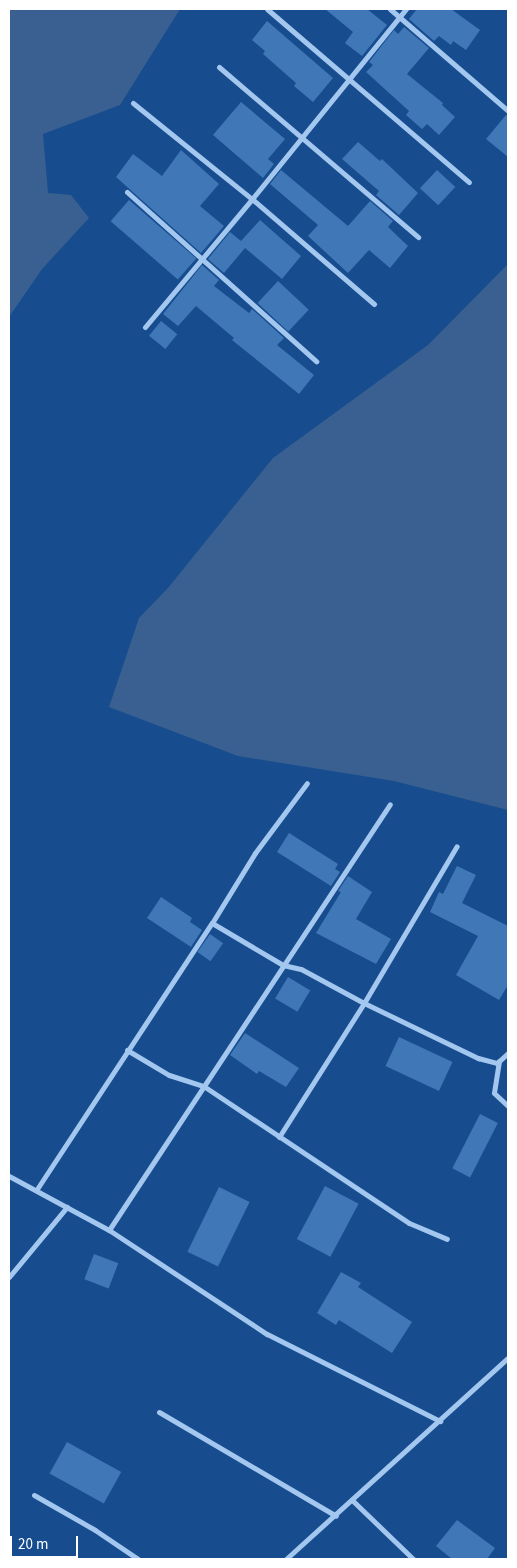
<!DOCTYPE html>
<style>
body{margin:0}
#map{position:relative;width:517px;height:1568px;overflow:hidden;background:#174d8f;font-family:"Source Sans 3",sans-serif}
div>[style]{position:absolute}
.water>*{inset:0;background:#396090}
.building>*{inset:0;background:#3f77b7;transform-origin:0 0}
.street>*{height:5px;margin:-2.5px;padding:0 2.5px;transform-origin:2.5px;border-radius:2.5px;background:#a3c7ef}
span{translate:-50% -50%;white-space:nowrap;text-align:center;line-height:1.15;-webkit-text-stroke:4px #174d8f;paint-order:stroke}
.frame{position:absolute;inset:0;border:10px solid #fff;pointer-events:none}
.scale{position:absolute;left:10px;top:1536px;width:68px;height:22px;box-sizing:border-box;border:2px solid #fff;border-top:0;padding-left:6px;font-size:15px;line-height:18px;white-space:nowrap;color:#fff;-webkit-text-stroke:4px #174d8f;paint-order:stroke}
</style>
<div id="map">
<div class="water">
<i style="clip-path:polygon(9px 9px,180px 9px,120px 105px,43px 134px,48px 193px,71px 195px,89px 218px,42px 269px,9px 317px)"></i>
<i style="clip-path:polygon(508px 264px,508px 810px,394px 781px,238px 756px,109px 707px,139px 618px,168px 588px,273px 458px,428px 345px)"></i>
</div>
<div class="building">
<i style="clip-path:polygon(325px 9px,367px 9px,387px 25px,362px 56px,345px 43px,353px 32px)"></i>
<i style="clip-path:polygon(417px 9px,451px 9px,480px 30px,466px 50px,453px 41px,451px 45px,439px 36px,434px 41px,409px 19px)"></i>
<i style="clip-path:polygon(267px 21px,333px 78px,313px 102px,294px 86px,296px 83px,263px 54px,265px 51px,252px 40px)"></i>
<i style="clip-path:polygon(404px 27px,429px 48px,407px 74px,443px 103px,442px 105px,455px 117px,439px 135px,427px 124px,422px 129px,406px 115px,409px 111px,366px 72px,373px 65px,369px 62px,394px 30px,398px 34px)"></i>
<i style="clip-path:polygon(241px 102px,285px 139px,268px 159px,274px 164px,263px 178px,213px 135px)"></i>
<i style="clip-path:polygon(506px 115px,508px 115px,508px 157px,486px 139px)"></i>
<i style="clip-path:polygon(358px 142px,380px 161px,382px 159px,418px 193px,399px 215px,376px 195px,379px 191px,342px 159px)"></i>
<i style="clip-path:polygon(181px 150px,219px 184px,200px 206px,224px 226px,201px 253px,116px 177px,133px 154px,162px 176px)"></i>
<i style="clip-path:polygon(281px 170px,348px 226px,370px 201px,393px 221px,388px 227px,408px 246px,390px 268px,369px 250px,348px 273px,308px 236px,318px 225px,270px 184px)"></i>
<i style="left:437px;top:170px;width:25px;height:25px;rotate:43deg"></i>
<i style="left:129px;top:200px;width:89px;height:28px;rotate:41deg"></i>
<i style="clip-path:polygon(260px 220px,301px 256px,282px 279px,245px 248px,224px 273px,208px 259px,230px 232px,241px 241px)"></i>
<i style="clip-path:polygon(202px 265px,219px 280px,214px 286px,249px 313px,252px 309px,284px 338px,277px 345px,314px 375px,299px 394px,232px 340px,234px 338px,196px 306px,178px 326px,163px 314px)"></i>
<i style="left:278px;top:281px;width:42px;height:30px;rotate:43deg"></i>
<i style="left:161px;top:321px;width:21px;height:19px;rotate:39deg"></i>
<i style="clip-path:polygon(289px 833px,338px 864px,335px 869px,340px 872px,331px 886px,277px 852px)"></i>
<i style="clip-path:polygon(457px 866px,476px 875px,462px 903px,508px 926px,508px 985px,499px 1000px,456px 975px,478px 936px,430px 912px,439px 892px,443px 894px)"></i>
<i style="clip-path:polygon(348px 876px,372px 892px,356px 919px,391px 939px,376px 964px,316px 933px,341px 892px,338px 891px)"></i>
<i style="clip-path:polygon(161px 897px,192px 918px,190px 922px,202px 930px,191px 947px,147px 918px)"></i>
<i style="left:210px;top:934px;width:16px;height:22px;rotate:35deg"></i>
<i style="left:288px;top:977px;width:26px;height:25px;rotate:31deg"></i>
<i style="clip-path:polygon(245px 1033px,299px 1068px,286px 1087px,259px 1071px,257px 1074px,230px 1055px)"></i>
<i style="left:399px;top:1037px;width:59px;height:32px;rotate:25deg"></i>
<i style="left:480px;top:1114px;width:20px;height:61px;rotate:27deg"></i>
<i style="left:325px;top:1186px;width:38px;height:60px;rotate:28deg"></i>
<i style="left:219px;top:1187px;width:34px;height:72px;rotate:26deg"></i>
<i style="left:94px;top:1254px;width:26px;height:27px;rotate:21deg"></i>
<i style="clip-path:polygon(341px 1272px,361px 1283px,358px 1287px,412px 1322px,392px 1353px,339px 1320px,336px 1325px,317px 1313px)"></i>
<i style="left:67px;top:1442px;width:62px;height:36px;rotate:29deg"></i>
<i style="clip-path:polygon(457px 1520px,495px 1548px,487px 1559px,452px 1559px,436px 1546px)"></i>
</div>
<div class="street">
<i style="left:267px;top:9px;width:266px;rotate:40.6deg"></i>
<i style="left:390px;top:9px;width:156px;rotate:40.8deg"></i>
<i style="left:219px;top:67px;width:262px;rotate:40.5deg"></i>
<i style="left:133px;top:103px;width:153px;rotate:38.9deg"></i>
<i style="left:252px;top:199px;width:161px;rotate:40.7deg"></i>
<i style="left:127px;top:192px;width:254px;rotate:41.8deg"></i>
<i style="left:145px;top:327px;width:167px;rotate:-50.1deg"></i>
<i style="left:252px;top:199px;width:245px;rotate:-51deg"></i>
<i style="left:212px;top:923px;width:82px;rotate:30.6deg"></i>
<i style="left:283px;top:965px;width:18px;rotate:13deg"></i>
<i style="left:301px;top:969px;width:72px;rotate:28.4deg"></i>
<i style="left:364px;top:1003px;width:127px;rotate:25.8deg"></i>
<i style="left:478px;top:1058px;width:20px;rotate:15deg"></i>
<i style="left:497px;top:1063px;width:15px;rotate:-42deg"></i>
<i style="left:127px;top:1050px;width:49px;rotate:30.8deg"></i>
<i style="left:169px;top:1075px;width:38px;rotate:18deg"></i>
<i style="left:205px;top:1087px;width:245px;rotate:33.7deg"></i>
<i style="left:409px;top:1223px;width:41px;rotate:22.8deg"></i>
<i style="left:499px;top:1061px;width:32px;rotate:99deg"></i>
<i style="left:494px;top:1093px;width:19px;rotate:43deg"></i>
<i style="left:279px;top:1137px;width:159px;rotate:-57.6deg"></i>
<i style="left:364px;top:1003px;width:182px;rotate:-59.4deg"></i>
<i style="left:9px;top:1176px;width:114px;rotate:28.4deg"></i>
<i style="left:109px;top:1230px;width:189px;rotate:33.4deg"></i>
<i style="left:267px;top:1334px;width:194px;rotate:26.7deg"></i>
<i style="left:37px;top:1189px;width:318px;rotate:-56.7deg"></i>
<i style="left:212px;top:923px;width:82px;rotate:-58.4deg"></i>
<i style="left:255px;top:853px;width:87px;rotate:-53.4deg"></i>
<i style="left:109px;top:1230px;width:510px;rotate:-56.59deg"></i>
<i style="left:9px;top:1277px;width:91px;rotate:-50.4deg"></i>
<i style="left:159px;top:1412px;width:205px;rotate:30.4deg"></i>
<i style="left:34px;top:1495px;width:70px;rotate:29.8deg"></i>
<i style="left:95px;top:1530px;width:52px;rotate:34deg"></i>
<i style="left:352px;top:1500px;width:85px;rotate:44deg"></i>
<i style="left:286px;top:1559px;width:299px;rotate:-42.2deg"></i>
</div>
<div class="frame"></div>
<div class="scale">20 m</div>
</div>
